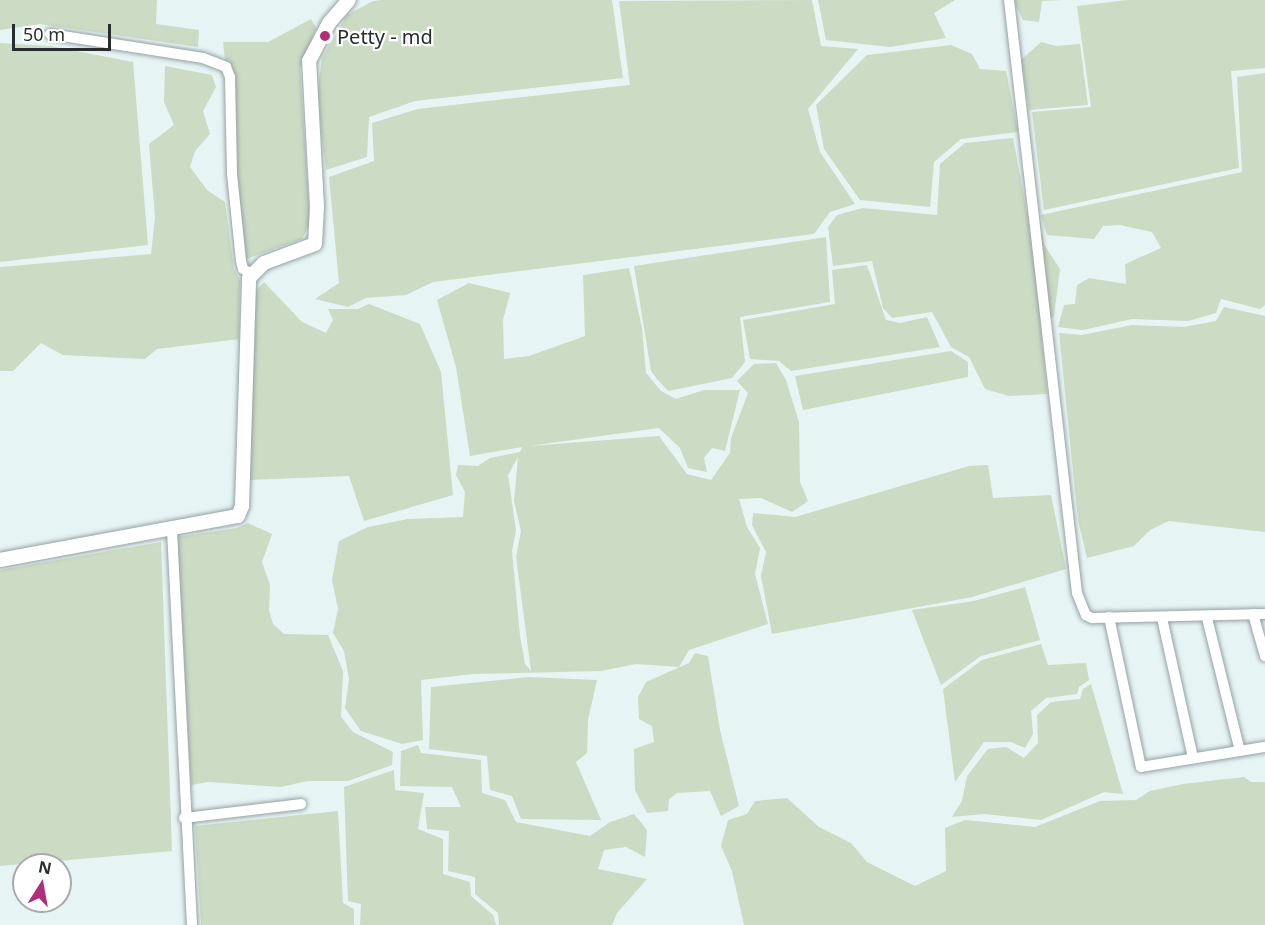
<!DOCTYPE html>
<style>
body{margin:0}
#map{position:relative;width:1265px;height:925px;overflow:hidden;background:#e6f4f4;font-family:"Noto Sans",sans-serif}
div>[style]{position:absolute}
.green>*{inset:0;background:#cbdbc4}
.roads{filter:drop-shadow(0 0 2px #94a2a2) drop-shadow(0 0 2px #94a2a2)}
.minor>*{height:10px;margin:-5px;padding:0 5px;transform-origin:5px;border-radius:5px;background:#fff}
.tertiary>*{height:14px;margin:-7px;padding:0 7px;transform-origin:7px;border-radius:7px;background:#fff}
.dots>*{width:16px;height:16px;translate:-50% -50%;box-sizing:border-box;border:3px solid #fff;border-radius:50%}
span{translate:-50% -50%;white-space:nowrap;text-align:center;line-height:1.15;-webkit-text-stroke:4.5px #fff;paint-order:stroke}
.poi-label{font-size:20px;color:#282d2d}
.left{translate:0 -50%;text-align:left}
.north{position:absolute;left:12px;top:853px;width:60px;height:60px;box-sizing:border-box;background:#fff;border:2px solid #a9abab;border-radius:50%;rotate:11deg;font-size:16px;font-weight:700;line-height:24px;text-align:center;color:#282d2d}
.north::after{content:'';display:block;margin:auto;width:21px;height:27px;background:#b12f7a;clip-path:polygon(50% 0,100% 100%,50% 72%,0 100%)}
.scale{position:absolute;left:12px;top:24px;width:99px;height:27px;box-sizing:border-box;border:3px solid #282d2d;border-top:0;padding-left:8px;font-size:18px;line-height:21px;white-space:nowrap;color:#282d2d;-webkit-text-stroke:4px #fff;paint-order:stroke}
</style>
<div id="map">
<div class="green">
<i style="clip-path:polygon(0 0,157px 0,156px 24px,199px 30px,198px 47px,40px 24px,0 30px)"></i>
<i style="clip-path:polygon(612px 0,623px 78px,415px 101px,369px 117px,367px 157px,326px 170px,317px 96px,322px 58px,347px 15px,373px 1px,383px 0)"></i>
<i style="clip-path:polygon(812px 0,821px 46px,858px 49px,808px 109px,820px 152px,855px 204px,830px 212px,814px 234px,433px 282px,406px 295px,366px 298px,348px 307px,315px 299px,339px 283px,329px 177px,374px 161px,372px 123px,418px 109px,630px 85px,619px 1px)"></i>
<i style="clip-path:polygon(818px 0,955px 0,934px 13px,946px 38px,890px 47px,826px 40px)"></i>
<i style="clip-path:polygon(1013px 0,1064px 0,1042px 1px,1039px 22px,1023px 20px)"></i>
<i style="clip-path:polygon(1127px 0,1265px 0,1265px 68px,1231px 71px,1239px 168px,1044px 210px,1032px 112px,1091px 107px,1077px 6px)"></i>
<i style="clip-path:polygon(311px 19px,316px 28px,300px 68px,310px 224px,302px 239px,246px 259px,223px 42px,268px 42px)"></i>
<i style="clip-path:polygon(1041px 42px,1056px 46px,1080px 44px,1088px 105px,1029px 110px,1021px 60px)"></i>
<i style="clip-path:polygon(0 43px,50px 46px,133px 62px,148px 245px,0 262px)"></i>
<i style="clip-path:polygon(951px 45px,972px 54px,980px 69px,1006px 71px,1018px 132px,961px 139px,934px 162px,930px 207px,860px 200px,824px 149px,816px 105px,867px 55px)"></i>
<i style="clip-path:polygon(165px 66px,212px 75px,216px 87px,203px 111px,210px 134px,195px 151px,190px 167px,207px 190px,225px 202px,234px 269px,240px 280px,239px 339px,157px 349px,145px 359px,63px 355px,41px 343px,13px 371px,0 371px,0 267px,151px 254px,155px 217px,149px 144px,174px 125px,164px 102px)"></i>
<i style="clip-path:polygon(1265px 73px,1265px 305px,1260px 309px,1221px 299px,1216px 313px,1188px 321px,1132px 319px,1083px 330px,1058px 327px,1064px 305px,1075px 304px,1077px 285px,1089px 278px,1126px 284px,1125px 264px,1161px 248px,1152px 232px,1120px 225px,1103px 226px,1094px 239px,1047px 235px,1041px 215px,1242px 172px,1237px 77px)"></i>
<i style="clip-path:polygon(1013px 138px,1027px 213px,1039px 226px,1045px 246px,1060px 269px,1054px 316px,1041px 325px,1047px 394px,1009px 396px,985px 389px,969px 357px,951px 347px,932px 312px,892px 318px,883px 308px,872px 261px,833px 266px,828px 227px,837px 215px,863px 208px,937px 215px,940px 164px,965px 143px)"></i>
<i style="clip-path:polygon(826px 237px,830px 302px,740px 317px,745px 362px,732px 378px,668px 391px,657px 379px,651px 371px,634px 266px)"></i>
<i style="clip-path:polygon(867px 265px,886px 320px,900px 323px,927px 317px,940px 347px,791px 371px,779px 361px,750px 359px,743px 320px,835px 304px,832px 270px)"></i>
<i style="clip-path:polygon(evenodd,629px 268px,642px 328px,646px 373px,661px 391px,676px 399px,704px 390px,740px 390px,725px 451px,712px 448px,704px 458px,707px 472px,688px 468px,680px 448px,659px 428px,529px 446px,659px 436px,687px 474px,711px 480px,730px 453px,731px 438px,748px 393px,737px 381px,754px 364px,776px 363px,786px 380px,799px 422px,800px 482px,808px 501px,792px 512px,761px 498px,739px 499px,747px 527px,760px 548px,755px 574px,768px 624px,689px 650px,679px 667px,636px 664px,601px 671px,473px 674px,421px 680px,423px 740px,402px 744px,361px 731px,345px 708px,349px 679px,344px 651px,333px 633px,338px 609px,332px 580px,339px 541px,368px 527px,408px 519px,463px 517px,465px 492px,456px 475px,458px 465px,478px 466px,490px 458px,520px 452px,522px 447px,470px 456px,456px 367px,437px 300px,469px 283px,510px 293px,503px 320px,504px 359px,529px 356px,585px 336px,583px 275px,629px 268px,518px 457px,514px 501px,521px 531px,516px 557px,531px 671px,525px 664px,520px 636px,512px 551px,516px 530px,508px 475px,518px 457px)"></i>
<i style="clip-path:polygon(264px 282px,302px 322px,326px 333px,333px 320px,328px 309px,358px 309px,369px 304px,420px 324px,441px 372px,453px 495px,364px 521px,349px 476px,250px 480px,254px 294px)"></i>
<i style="clip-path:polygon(1224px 307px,1265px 316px,1265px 532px,1169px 521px,1150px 530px,1134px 546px,1087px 558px,1078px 520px,1059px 333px,1082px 335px,1132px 325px,1184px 327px,1216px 321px)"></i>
<i style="clip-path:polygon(951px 351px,968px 362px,968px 377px,803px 410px,795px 376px)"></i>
<i style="clip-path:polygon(988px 465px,993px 498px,1051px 495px,1066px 569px,972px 597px,772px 634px,761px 576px,766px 552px,752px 525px,753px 513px,795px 517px,969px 466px)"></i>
<i style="clip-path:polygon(248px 523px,272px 534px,262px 562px,270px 585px,269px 610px,273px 624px,284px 634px,328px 635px,343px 671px,341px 717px,353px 732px,393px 752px,392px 765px,348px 781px,307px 781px,281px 787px,208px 782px,191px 785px,177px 537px,237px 528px)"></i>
<i style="clip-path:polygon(161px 542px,172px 851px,0 866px,0 570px)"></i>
<i style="clip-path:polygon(1025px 587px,1040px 640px,981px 656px,941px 685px,912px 610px,974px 601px)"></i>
<i style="clip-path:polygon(1041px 644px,1048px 665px,1086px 663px,1089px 680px,1079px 687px,1077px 694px,1046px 698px,1031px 711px,1033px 734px,1025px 748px,1011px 742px,984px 742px,955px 782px,943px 689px,982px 660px)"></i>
<i style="clip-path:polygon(695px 653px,708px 656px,720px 730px,739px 806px,721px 816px,710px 791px,677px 793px,669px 799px,668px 811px,647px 813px,635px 790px,634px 749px,654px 742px,652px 726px,639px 719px,638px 697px,646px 682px,689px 663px)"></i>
<i style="clip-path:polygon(529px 677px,597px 680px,588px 720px,587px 753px,576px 762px,601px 820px,521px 819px,512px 796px,490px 790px,487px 756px,429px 749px,431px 687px)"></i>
<i style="clip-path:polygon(1091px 684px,1123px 794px,1104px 792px,1041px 820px,984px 814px,952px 817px,962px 801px,967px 776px,988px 749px,1006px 747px,1024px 758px,1038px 743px,1037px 715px,1051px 702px,1080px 699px,1083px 689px)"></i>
<i style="clip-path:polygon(418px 745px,421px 753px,481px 760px,482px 793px,505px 800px,516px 822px,590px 836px,610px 822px,634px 814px,647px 830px,645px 857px,626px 847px,604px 850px,598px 869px,647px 879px,617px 913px,612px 925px,499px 925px,498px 913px,475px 894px,475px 877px,448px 871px,449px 831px,427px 829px,425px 807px,461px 807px,452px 787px,400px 786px,401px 751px)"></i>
<i style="clip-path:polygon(394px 770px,395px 790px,424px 793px,418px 829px,443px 839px,443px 874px,470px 882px,471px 896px,493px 915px,496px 925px,360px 925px,361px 904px,348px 901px,344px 787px)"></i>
<i style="clip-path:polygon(1244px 777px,1251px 782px,1265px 782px,1265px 925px,744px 925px,732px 871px,721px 846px,728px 820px,747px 814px,755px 801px,787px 798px,819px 827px,851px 843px,867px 862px,915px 886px,946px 871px,945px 828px,965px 820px,1035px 827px,1100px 801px,1136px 800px,1150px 791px,1183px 784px)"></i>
<i style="clip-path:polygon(338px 811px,343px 903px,354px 909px,354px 925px,201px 925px,195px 826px)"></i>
</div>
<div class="roads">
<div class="minor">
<i style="left:1009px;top:0;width:597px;rotate:83.46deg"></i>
<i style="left:1077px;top:593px;width:24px;rotate:68deg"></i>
<i style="left:1086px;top:615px;width:7px;rotate:27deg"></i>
<i style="left:1092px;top:618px;width:173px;rotate:-1.3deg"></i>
<i style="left:50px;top:34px;width:155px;rotate:8.9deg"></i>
<i style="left:203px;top:58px;width:25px;rotate:21deg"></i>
<i style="left:226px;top:67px;width:11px;rotate:68deg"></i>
<i style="left:230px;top:77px;width:97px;rotate:88.8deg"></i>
<i style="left:232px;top:174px;width:87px;rotate:84.1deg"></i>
<i style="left:241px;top:261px;width:8px;rotate:76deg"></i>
<i style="left:243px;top:269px;width:10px;rotate:29deg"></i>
<i style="left:172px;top:530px;width:396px;rotate:87.1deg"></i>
<i style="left:1253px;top:614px;width:44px;rotate:74.1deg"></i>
<i style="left:1109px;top:617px;width:153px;rotate:78deg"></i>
<i style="left:1141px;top:767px;width:126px;rotate:-9.2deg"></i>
<i style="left:1162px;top:618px;width:143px;rotate:77.5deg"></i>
<i style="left:1207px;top:618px;width:137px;rotate:76.1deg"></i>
<i style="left:184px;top:818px;width:118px;rotate:-6.8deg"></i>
</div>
<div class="tertiary">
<i style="left:0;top:560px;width:242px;rotate:-10.5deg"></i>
<i style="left:238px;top:516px;width:11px;rotate:-68deg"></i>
<i style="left:242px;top:506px;width:228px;rotate:-88.2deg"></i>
<i style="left:249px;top:278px;width:21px;rotate:-45deg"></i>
<i style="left:264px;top:263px;width:54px;rotate:-20.4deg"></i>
<i style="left:315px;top:244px;width:37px;rotate:-87deg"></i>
<i style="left:317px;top:207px;width:146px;rotate:-93.1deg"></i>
<i style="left:309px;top:61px;width:43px;rotate:-62.2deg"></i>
<i style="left:329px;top:23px;width:30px;rotate:-49deg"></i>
</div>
</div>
<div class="dots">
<i style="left:325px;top:36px;background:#b12f7a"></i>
</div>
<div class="poi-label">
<span class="left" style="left:337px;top:36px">Petty - md</span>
</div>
<div class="north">N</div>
<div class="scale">50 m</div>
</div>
